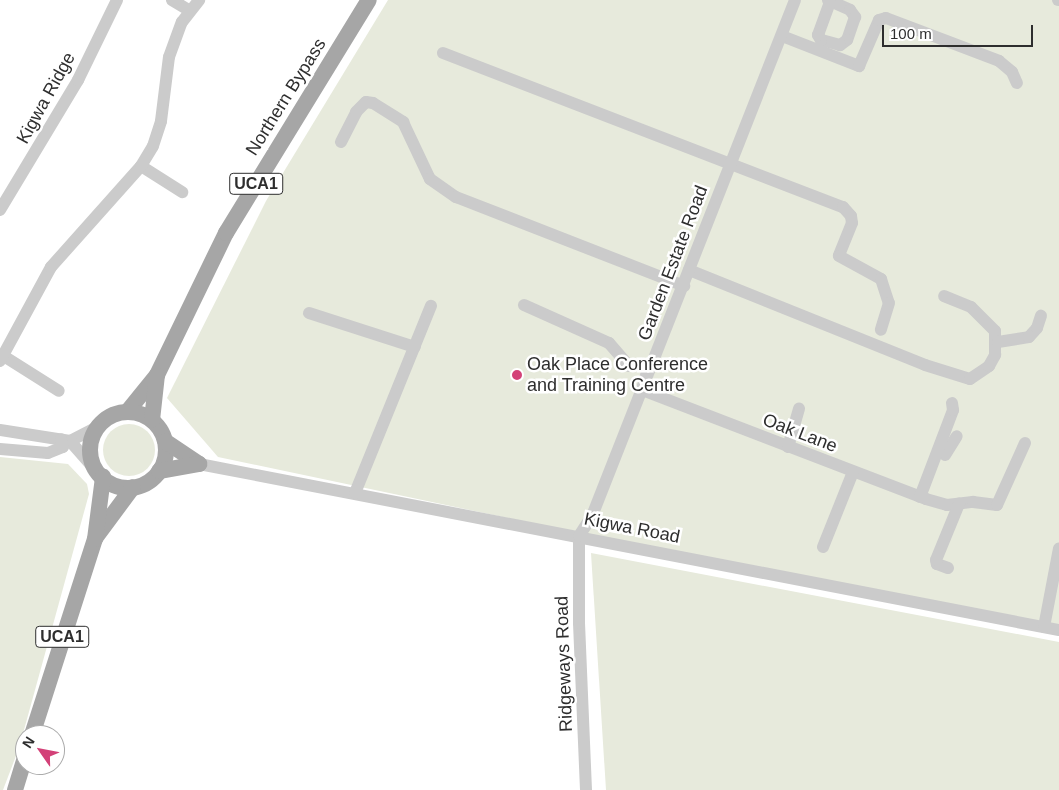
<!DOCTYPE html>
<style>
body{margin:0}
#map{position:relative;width:1059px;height:790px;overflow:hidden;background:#fff;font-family:Helvetica,sans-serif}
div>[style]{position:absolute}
.green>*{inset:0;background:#e7eadc}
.round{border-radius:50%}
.minor>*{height:12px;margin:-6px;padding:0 6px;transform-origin:6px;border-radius:6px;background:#cbcbcb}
.major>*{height:16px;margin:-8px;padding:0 8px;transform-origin:8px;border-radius:8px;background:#a6a6a6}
.major>.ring{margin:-8px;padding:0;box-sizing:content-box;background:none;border:16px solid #a6a6a6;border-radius:50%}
.dots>*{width:14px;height:14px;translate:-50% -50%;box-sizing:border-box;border:2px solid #fff;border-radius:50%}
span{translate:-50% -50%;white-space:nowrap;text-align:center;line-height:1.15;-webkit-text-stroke:5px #fff;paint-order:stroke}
.shield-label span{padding:1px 4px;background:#fff;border:1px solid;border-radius:4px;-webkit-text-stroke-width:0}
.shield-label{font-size:16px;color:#2e2e2e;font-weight:700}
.street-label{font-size:18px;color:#2e2e2e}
.poi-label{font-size:18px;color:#2e2e2e}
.left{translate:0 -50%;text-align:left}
.north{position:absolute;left:15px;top:725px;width:50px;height:50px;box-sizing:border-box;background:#fff;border:1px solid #ababab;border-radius:50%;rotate:303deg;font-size:14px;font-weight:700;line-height:20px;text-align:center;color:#2e2e2e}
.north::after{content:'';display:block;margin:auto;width:18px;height:22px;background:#d34178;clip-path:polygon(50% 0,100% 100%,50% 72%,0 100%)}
.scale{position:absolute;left:882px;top:25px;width:151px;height:22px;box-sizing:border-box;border:2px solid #2e2e2e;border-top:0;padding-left:6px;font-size:15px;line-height:18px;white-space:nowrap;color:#2e2e2e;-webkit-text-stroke:4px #fff;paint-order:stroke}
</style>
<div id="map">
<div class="green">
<i style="clip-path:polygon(388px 0,1059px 0,1059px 634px,218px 457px,167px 398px,266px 201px)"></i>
<i class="round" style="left:103px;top:424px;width:52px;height:52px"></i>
<i style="clip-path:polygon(0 457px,68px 464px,87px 484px,89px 494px,19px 748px,3px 790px,0 790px)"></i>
<i style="clip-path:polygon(591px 553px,1059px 642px,1059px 790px,606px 790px)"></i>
</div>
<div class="minor">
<i style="left:172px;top:0;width:21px;rotate:31deg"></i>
<i style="left:828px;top:0;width:24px;rotate:24deg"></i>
<i style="left:850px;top:10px;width:9px;rotate:54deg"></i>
<i style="left:855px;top:17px;width:24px;rotate:109deg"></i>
<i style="left:847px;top:40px;width:9px;rotate:144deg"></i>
<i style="left:840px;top:45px;width:20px;rotate:-165deg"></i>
<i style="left:821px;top:40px;width:6px;rotate:-121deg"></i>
<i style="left:818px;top:35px;width:35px;rotate:-70deg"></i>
<i style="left:1058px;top:0;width:1px"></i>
<i style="left:782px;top:36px;width:83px;rotate:21.3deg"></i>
<i style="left:859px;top:66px;width:50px;rotate:-66.5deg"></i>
<i style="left:879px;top:20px;width:7px;rotate:-16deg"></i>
<i style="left:886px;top:18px;width:121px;rotate:20.8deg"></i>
<i style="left:999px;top:61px;width:17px;rotate:40deg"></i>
<i style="left:1012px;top:72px;width:12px;rotate:66deg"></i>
<i style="left:443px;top:53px;width:429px;rotate:21.1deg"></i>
<i style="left:843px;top:207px;width:12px;rotate:48deg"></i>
<i style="left:851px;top:216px;width:7px;rotate:82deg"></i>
<i style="left:852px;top:223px;width:35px;rotate:112deg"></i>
<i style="left:839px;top:256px;width:48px;rotate:28.7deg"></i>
<i style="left:881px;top:279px;width:25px;rotate:72deg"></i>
<i style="left:889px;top:303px;width:28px;rotate:107deg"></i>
<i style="left:341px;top:142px;width:34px;rotate:-63deg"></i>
<i style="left:356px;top:112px;width:14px;rotate:-45deg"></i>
<i style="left:366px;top:102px;width:7px;rotate:8deg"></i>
<i style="left:373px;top:103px;width:36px;rotate:32deg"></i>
<i style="left:403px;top:122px;width:63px;rotate:64.7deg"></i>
<i style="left:430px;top:179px;width:32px;rotate:35deg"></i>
<i style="left:456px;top:197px;width:245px;rotate:21.3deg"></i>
<i style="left:141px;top:166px;width:49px;rotate:32.4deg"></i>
<i style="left:0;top:210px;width:152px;rotate:-59deg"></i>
<i style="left:78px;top:80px;width:89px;rotate:-64deg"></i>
<i style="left:689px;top:270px;width:254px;rotate:21.9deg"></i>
<i style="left:925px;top:365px;width:47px;rotate:17.3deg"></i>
<i style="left:970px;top:379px;width:23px;rotate:-34deg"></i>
<i style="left:989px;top:366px;width:13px;rotate:-61deg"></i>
<i style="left:995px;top:355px;width:24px;rotate:-90deg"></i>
<i style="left:995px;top:331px;width:34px;rotate:-135deg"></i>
<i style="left:971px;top:307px;width:29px;rotate:-158deg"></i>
<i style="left:524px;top:305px;width:93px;rotate:24.1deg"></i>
<i style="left:609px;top:343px;width:30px;rotate:49deg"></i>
<i style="left:629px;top:366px;width:20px;rotate:-6deg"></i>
<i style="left:649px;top:364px;width:27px;rotate:105deg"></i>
<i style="left:642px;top:390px;width:304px;rotate:21deg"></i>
<i style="left:926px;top:499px;width:22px;rotate:16deg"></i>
<i style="left:947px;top:505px;width:26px;rotate:-7deg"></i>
<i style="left:973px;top:502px;width:24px;rotate:7deg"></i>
<i style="left:997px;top:505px;width:68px;rotate:-65.7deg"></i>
<i style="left:309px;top:313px;width:111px;rotate:17.8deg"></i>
<i style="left:998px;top:342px;width:31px;rotate:-9deg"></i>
<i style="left:1029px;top:337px;width:12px;rotate:-48deg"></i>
<i style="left:1037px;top:328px;width:13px;rotate:-72deg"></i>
<i style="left:2px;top:355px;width:67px;rotate:32.3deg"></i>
<i style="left:0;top:361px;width:107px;rotate:-61.5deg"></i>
<i style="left:51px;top:267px;width:135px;rotate:-48.3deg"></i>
<i style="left:141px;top:166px;width:23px;rotate:-59deg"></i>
<i style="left:153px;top:146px;width:26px;rotate:-72deg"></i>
<i style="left:161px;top:121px;width:64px;rotate:-82.9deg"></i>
<i style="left:169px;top:57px;width:37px;rotate:-70deg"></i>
<i style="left:182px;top:22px;width:28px;rotate:-52deg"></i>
<i style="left:0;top:430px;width:71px;rotate:8.9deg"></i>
<i style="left:70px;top:441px;width:31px;rotate:-27deg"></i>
<i style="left:70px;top:441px;width:44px;rotate:48.7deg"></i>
<i style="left:788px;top:447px;width:40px;rotate:-74deg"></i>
<i style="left:0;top:449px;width:48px;rotate:4.8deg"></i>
<i style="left:48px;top:453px;width:16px;rotate:-22deg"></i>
<i style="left:63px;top:447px;width:8px;rotate:-104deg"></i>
<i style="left:945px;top:455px;width:22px;rotate:-58deg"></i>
<i style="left:199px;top:464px;width:876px;rotate:10.93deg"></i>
<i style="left:355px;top:493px;width:202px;rotate:-67.9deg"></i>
<i style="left:920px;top:497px;width:93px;rotate:-69.2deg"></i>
<i style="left:953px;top:410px;width:7px;rotate:-98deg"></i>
<i style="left:823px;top:547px;width:81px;rotate:-68.2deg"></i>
<i style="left:948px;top:568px;width:12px;rotate:-160deg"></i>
<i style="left:937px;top:564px;width:4px;rotate:-104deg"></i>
<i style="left:936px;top:560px;width:61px;rotate:-67.7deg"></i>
<i style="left:1044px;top:627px;width:80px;rotate:-79.2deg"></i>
<i style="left:586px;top:790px;width:167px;rotate:-92.4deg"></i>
<i style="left:579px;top:623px;width:87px;rotate:-90deg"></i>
<i style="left:579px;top:536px;width:24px;rotate:-57deg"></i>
<i style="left:592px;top:516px;width:554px;rotate:-68.52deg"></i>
</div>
<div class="major">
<i style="left:127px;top:412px;width:48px;rotate:-51deg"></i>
<i style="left:157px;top:375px;width:158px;rotate:-64.1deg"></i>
<i style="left:226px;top:233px;width:273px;rotate:-58.5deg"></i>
<i class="ring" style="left:90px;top:412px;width:60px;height:60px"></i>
<i style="left:152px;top:420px;width:45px;rotate:-83.7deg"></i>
<i style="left:165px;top:441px;width:41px;rotate:34.1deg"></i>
<i style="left:159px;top:471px;width:41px;rotate:-9.9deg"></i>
<i style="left:96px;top:537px;width:62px;rotate:-53.5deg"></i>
<i style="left:32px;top:735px;width:206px;rotate:-72.2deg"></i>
<i style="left:95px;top:539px;width:63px;rotate:-82.6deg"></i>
<i style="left:15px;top:790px;width:34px;rotate:-73deg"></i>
</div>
<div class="dots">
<i style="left:517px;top:375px;background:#d34178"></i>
</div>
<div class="shield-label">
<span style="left:256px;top:184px">UCA1</span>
<span style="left:62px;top:637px">UCA1</span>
</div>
<div class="street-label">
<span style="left:286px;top:97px;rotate:-58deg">Northern Bypass</span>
<span style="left:46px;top:98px;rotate:-61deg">Kigwa Ridge</span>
<span style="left:673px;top:263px;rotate:-69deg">Garden Estate Road</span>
<span style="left:800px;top:433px;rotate:21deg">Oak Lane</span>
<span style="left:632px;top:528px;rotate:11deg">Kigwa Road</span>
<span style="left:564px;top:664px;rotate:-92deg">Ridgeways Road</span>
</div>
<div class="poi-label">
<span class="left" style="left:527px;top:375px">Oak Place Conference<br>and Training Centre</span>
</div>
<div class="north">N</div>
<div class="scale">100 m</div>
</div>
